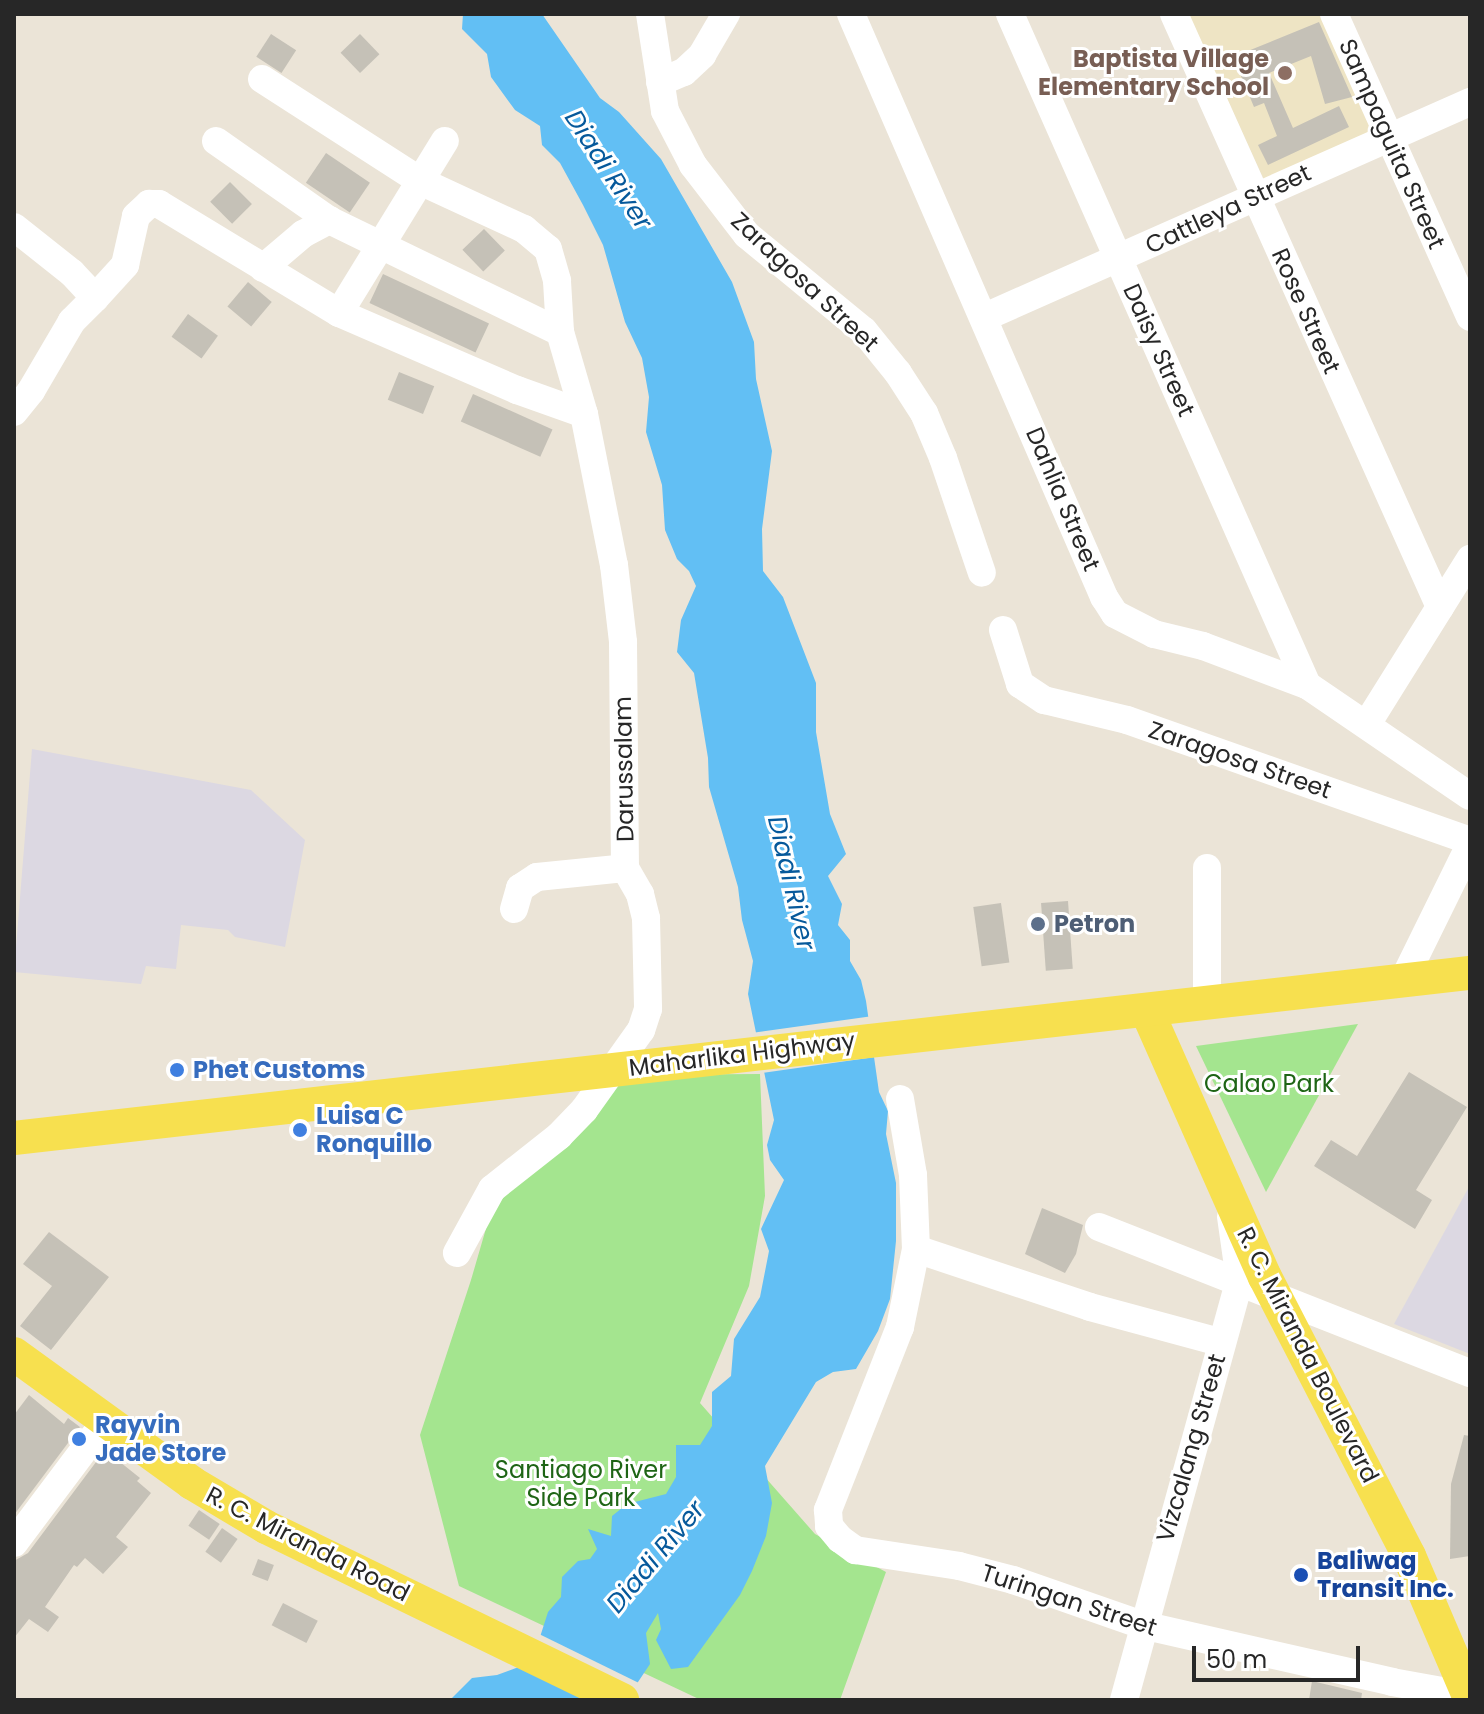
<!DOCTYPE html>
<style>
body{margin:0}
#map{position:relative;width:1484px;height:1714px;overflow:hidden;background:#ebe4d7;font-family:Poppins,sans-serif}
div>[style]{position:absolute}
.industrial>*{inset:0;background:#dcd8e2}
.education>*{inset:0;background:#eee4c4}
.green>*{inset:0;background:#a4e58f}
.water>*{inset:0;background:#62bff4}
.pier>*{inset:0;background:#ebe4d7;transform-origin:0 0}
.building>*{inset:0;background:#c5c1b7;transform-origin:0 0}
.minor>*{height:28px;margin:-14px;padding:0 14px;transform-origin:14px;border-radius:14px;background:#fff}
.major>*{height:34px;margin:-17px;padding:0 17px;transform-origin:17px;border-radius:17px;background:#f7e04f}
.dots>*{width:22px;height:22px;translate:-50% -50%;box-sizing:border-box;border:4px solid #fff;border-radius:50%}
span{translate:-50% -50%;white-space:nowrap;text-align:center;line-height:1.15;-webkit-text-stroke:6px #fff;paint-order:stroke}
.education-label{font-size:24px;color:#785e54;font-weight:700}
.right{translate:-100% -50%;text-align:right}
.street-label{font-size:24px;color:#272727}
.service-label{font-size:24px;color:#4e5e75;font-weight:700}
.left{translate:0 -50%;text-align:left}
.shop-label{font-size:24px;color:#366cbe;font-weight:700}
.park-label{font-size:24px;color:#1e6515}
.transit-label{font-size:24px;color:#164399;font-weight:700}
.water-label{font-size:26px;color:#06599b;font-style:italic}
.frame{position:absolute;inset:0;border:16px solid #272727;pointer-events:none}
.scale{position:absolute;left:1192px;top:1646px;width:168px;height:36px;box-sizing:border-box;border:4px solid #272727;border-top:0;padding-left:10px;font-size:24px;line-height:28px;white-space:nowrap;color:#272727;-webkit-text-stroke:6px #fff;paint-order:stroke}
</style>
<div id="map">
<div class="industrial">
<i style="clip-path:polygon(32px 749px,251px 790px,305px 840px,285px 947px,235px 937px,228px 930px,181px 925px,176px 969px,146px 966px,141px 984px,14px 972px)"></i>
<i style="clip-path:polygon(1470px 1185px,1470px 1354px,1394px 1324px)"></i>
</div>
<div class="education">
<i style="clip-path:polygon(1188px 14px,1328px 14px,1380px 133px,1266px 184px)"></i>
</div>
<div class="green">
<i style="clip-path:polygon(1358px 1024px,1266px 1192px,1196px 1046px)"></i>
<i style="clip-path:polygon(760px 1074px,765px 1196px,749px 1286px,700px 1403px,815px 1534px,886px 1572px,840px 1700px,701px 1700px,459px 1586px,420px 1435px,471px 1280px,501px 1177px,606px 1075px)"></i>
</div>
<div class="water">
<i style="clip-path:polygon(463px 14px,542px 14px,600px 98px,619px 112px,661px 159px,732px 282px,754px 342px,756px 379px,772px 451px,762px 529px,763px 571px,783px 597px,816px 683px,816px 732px,830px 814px,846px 854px,828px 876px,842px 904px,838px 925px,850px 940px,850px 961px,861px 980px,866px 1001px,879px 1092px,888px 1111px,886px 1134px,896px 1183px,896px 1241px,890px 1299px,878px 1331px,856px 1369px,833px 1372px,816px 1382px,765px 1466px,772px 1503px,766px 1536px,752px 1571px,740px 1595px,688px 1667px,671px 1669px,656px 1640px,661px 1629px,658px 1613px,646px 1633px,650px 1664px,626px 1700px,450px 1700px,472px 1678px,497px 1675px,532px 1662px,548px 1612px,561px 1597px,562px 1577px,578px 1561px,590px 1559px,597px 1549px,588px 1529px,611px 1536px,612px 1516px,627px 1504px,666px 1494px,676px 1477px,676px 1445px,700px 1445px,712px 1426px,712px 1392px,731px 1376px,734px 1339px,760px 1297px,769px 1251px,761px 1229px,784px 1180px,770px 1160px,767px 1145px,774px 1120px,748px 994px,753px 961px,742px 920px,738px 887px,709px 787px,708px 758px,694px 673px,677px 652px,681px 620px,696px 586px,689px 571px,677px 559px,665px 530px,662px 485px,646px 432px,649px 397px,642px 358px,625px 322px,603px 245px,583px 205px,560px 163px,542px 145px,540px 126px,515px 110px,491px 77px,487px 54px,462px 29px)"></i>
</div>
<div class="pier">
<i style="left:873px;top:1016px;width:41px;height:121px;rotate:82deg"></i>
<i style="clip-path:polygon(537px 1633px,641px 1684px,630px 1700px,529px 1658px)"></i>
</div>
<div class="building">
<i style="clip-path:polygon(1319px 22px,1352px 97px,1325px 104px,1311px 56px,1269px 73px,1293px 128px,1339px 106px,1349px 127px,1268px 165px,1258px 145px,1277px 136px,1264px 103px,1254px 107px,1233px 57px)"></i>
<i style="left:271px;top:34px;width:30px;height:27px;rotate:33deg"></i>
<i style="left:360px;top:34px;width:28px;height:27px;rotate:46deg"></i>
<i style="left:326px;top:153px;width:53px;height:36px;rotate:34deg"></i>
<i style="left:230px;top:182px;width:31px;height:28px;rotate:45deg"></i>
<i style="left:484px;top:229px;width:30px;height:30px;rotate:46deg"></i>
<i style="left:383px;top:274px;width:117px;height:32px;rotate:25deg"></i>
<i style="left:248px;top:282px;width:31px;height:32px;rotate:40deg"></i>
<i style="left:188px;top:314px;width:37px;height:28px;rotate:36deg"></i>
<i style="left:399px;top:372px;width:38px;height:30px;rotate:22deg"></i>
<i style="left:473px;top:394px;width:87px;height:30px;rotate:24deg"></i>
<i style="left:1068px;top:901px;width:68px;height:27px;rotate:86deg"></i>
<i style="left:1001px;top:903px;width:60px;height:28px;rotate:82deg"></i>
<i style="clip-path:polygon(1409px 1072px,1467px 1107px,1416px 1190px,1432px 1200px,1415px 1229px,1314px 1166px,1331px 1140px,1357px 1156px)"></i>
<i style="clip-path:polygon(1042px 1208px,1083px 1225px,1076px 1254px,1065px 1273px,1025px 1254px)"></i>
<i style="clip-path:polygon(49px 1232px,109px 1277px,51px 1350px,20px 1326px,52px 1286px,23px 1264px)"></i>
<i style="clip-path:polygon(29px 1395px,64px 1424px,68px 1418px,80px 1427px,14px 1515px,14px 1415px)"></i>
<i style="clip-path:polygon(1464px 1435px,1470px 1436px,1470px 1556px,1450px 1559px,1451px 1484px)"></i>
<i style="clip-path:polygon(105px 1450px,140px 1478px,137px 1481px,151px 1493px,116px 1537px,128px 1547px,103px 1574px,85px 1558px,77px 1567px,74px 1565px,45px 1607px,59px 1617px,48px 1632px,29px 1619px,14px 1638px,14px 1561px,28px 1553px)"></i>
<i style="left:199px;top:1510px;width:25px;height:19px;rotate:34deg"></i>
<i style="left:222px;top:1528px;width:19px;height:29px;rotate:35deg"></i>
<i style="left:258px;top:1559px;width:17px;height:17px;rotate:21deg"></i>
<i style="left:283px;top:1603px;width:39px;height:25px;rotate:27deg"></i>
<i style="clip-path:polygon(1312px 1681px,1362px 1693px,1361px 1700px,1309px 1700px)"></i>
</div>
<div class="minor">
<i style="left:650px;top:14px;width:98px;rotate:81.2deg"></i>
<i style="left:665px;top:111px;width:61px;rotate:62.6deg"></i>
<i style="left:693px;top:165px;width:88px;rotate:52.4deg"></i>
<i style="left:747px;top:235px;width:151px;rotate:39.4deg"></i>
<i style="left:864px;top:331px;width:54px;rotate:51deg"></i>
<i style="left:898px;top:373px;width:48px;rotate:57deg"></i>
<i style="left:924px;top:413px;width:49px;rotate:67.1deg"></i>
<i style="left:943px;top:458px;width:121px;rotate:71.3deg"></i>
<i style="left:851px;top:14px;width:636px;rotate:66.54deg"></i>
<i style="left:1104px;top:597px;width:20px;rotate:57deg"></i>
<i style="left:1115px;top:614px;width:44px;rotate:27.1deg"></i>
<i style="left:1154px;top:634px;width:50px;rotate:13.8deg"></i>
<i style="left:1203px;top:646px;width:111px;rotate:20.6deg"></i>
<i style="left:1307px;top:685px;width:197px;rotate:34.3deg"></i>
<i style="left:1010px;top:14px;width:734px;rotate:66.12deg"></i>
<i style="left:1174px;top:14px;width:650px;rotate:65.84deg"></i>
<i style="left:1334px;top:14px;width:332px;rotate:65.8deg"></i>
<i style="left:262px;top:79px;width:188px;rotate:32.8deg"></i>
<i style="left:420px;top:181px;width:115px;rotate:24.8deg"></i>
<i style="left:524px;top:229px;width:31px;rotate:40deg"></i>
<i style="left:548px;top:249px;width:33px;rotate:74deg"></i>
<i style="left:557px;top:281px;width:51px;rotate:86.6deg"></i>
<i style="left:560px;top:332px;width:85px;rotate:73.7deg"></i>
<i style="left:584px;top:414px;width:154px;rotate:78.8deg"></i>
<i style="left:614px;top:565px;width:78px;rotate:83.3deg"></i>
<i style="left:623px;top:642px;width:226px;rotate:89.5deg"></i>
<i style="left:625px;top:868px;width:30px;rotate:60deg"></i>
<i style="left:640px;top:894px;width:25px;rotate:76deg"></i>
<i style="left:646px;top:918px;width:91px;rotate:88.7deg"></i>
<i style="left:648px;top:1009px;width:22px;rotate:108deg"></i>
<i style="left:641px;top:1030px;width:98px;rotate:125.5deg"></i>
<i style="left:584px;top:1110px;width:36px;rotate:134deg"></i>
<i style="left:559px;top:1136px;width:85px;rotate:141.7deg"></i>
<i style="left:492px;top:1189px;width:73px;rotate:118.7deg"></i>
<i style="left:660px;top:82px;width:26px;rotate:-23deg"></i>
<i style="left:684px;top:72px;width:25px;rotate:-43deg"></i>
<i style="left:702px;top:55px;width:48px;rotate:-59.7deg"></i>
<i style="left:216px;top:141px;width:138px;rotate:35deg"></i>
<i style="left:329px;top:220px;width:257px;rotate:25.9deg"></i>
<i style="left:14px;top:227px;width:74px;rotate:38.4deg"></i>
<i style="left:72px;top:273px;width:34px;rotate:47deg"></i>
<i style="left:95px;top:298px;width:33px;rotate:135deg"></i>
<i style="left:72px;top:321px;width:81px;rotate:120.4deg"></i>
<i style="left:31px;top:391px;width:27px;rotate:129deg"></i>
<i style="left:263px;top:268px;width:52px;rotate:-40.4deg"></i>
<i style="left:303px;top:234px;width:30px;rotate:-28deg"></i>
<i style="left:95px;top:298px;width:45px;rotate:-47.7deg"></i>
<i style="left:125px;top:265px;width:50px;rotate:-77.3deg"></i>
<i style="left:136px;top:216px;width:18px;rotate:-43deg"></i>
<i style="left:149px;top:204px;width:10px"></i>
<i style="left:159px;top:204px;width:210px;rotate:31.2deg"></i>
<i style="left:339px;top:313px;width:194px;rotate:23.4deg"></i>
<i style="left:517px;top:390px;width:71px;rotate:19.7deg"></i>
<i style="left:339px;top:313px;width:202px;rotate:-58.4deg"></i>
<i style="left:985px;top:317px;width:531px;rotate:-23.91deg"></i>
<i style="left:1003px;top:630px;width:57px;rotate:72.5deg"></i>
<i style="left:1020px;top:684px;width:29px;rotate:34deg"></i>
<i style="left:1044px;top:700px;width:85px;rotate:13.5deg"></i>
<i style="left:1127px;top:720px;width:364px;rotate:19.4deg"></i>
<i style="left:1367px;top:724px;width:195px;rotate:-58deg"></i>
<i style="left:1207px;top:868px;width:136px;rotate:90deg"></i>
<i style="left:514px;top:909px;width:22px;rotate:-74deg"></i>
<i style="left:520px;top:888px;width:20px;rotate:-33deg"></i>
<i style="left:537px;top:877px;width:88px;rotate:-5.8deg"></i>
<i style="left:1403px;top:981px;width:152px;rotate:-63.8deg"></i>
<i style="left:900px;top:1099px;width:77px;rotate:80.3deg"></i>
<i style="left:913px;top:1175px;width:74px;rotate:87.7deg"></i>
<i style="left:916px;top:1249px;width:80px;rotate:101.6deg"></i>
<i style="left:900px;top:1327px;width:197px;rotate:111.5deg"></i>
<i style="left:828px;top:1510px;width:16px;rotate:86deg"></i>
<i style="left:829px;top:1526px;width:17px;rotate:50deg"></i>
<i style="left:840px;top:1539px;width:19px;rotate:36deg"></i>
<i style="left:855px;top:1550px;width:105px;rotate:8.7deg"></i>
<i style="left:959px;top:1566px;width:56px;rotate:14.5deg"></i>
<i style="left:1013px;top:1580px;width:137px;rotate:19.2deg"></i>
<i style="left:1142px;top:1625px;width:256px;rotate:12.8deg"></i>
<i style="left:1392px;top:1682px;width:79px;rotate:10.2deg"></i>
<i style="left:1099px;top:1227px;width:399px;rotate:21.5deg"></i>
<i style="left:916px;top:1249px;width:183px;rotate:18.4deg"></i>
<i style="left:1090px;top:1307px;width:135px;rotate:15.1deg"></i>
<i style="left:14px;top:1543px;width:150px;rotate:-53.1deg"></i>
<i style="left:1124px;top:1700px;width:436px;rotate:-74.6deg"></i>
<i style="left:1240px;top:1280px;width:64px;rotate:-98.1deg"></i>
</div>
<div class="major">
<i style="left:1147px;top:1011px;width:291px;rotate:66.1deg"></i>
<i style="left:1265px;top:1277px;width:314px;rotate:62.7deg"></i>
<i style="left:1409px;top:1556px;width:155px;rotate:66.8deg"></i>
<i style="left:14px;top:1138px;width:1465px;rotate:-6.47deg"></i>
<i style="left:14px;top:1354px;width:220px;rotate:35.9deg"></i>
<i style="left:192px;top:1483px;width:86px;rotate:30.7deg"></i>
<i style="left:266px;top:1527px;width:396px;rotate:25.9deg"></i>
</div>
<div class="dots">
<i style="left:1285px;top:73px;background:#8d6e63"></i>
<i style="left:1038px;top:924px;background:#5c6f8a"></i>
<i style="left:177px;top:1070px;background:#3f7fe0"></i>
<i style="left:300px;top:1130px;background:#3f7fe0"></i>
<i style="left:79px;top:1439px;background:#3f7fe0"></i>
<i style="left:1301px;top:1575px;background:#1a4fb4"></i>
</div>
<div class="education-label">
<span class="right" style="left:1269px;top:73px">Baptista Village<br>Elementary School</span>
</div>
<div class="street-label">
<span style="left:1392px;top:144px;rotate:66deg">Sampaguita Street</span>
<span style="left:1228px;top:209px;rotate:-25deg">Cattleya Street</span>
<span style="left:805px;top:282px;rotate:43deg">Zaragosa Street</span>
<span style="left:1306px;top:311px;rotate:66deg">Rose Street</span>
<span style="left:1159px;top:350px;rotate:66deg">Daisy Street</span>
<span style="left:1063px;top:499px;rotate:67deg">Dahlia Street</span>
<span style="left:1240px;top:760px;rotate:19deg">Zaragosa Street</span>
<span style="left:624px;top:769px;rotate:-91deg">Darussalam</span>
<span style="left:742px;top:1054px;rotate:-7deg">Maharlika Highway</span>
<span style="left:1308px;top:1355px;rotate:63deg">R. C. Miranda Boulevard</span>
<span style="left:1191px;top:1448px;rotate:-74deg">Vizcalang Street</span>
<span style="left:308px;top:1544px;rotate:27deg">R. C. Miranda Road</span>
<span style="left:1069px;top:1600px;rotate:18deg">Turingan Street</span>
</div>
<div class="service-label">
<span class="left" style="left:1054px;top:924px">Petron</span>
</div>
<div class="shop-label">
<span class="left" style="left:193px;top:1070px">Phet Customs</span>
<span class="left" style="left:316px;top:1130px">Luisa C<br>Ronquillo</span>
<span class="left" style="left:95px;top:1439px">Rayvin<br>Jade Store</span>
</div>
<div class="park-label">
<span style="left:1269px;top:1084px">Calao Park</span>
<span style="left:581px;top:1484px">Santiago River<br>Side Park</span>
</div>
<div class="transit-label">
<span class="left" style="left:1317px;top:1575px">Baliwag<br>Transit Inc.</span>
</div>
<div class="water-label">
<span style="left:608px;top:170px;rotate:57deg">Diadi River</span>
<span style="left:791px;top:883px;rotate:77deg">Diadi River</span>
<span style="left:656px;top:1557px;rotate:-50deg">Diadi River</span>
</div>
<div class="frame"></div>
<div class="scale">50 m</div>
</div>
